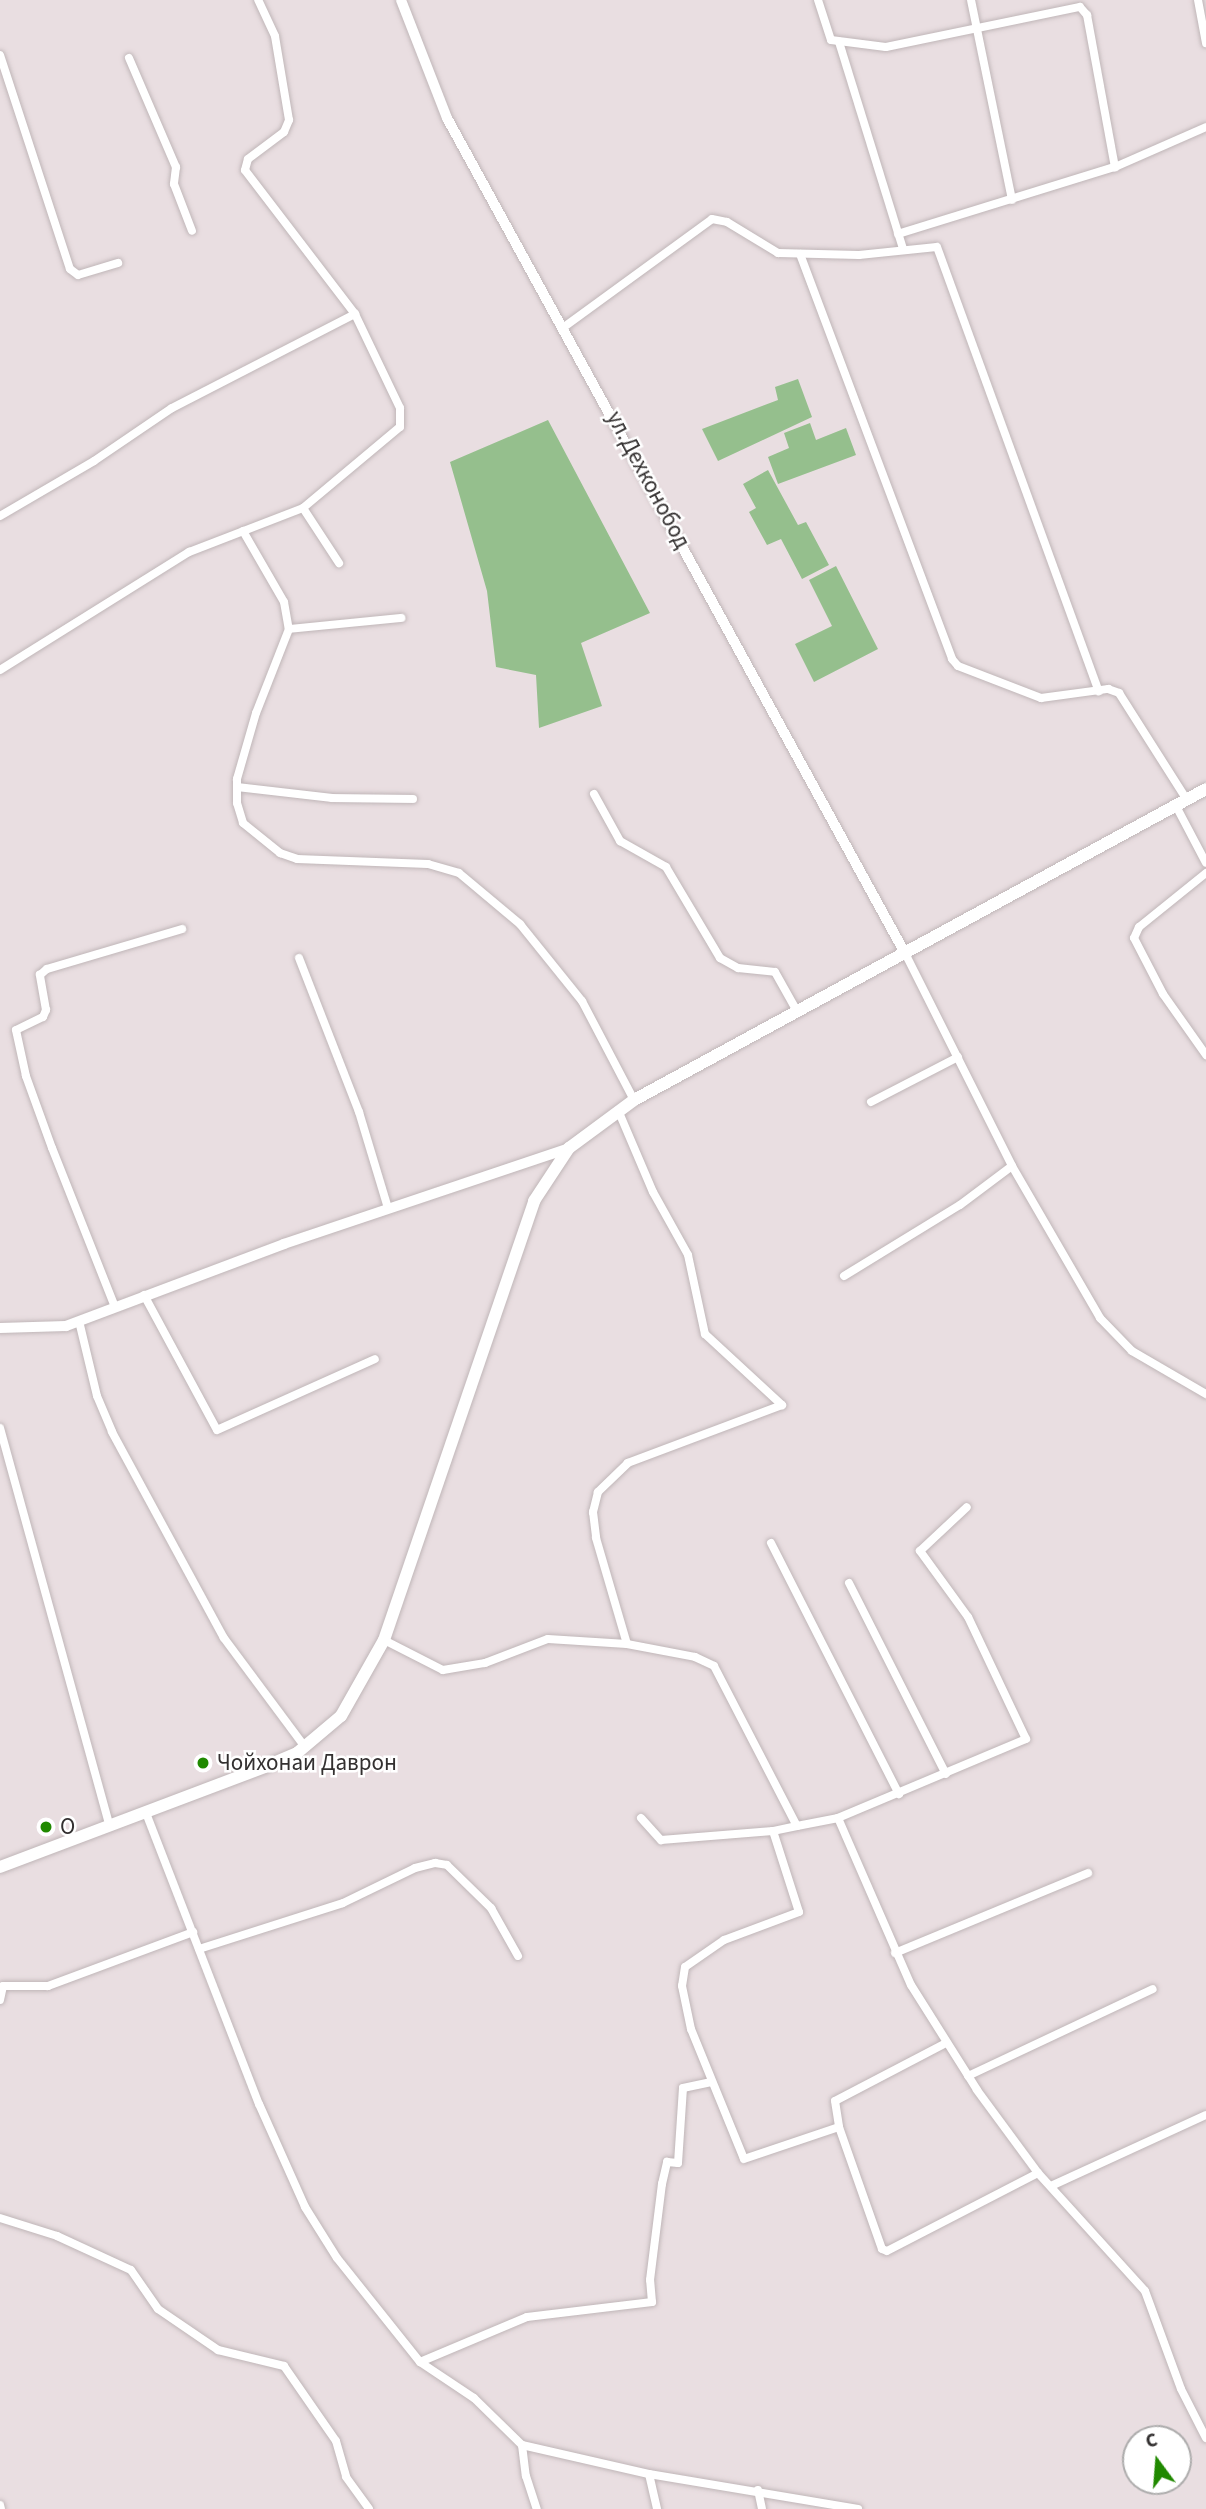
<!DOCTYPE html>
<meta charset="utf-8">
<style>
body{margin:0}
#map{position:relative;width:1206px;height:2509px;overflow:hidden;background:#e9dee1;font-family:"Source Sans 3",sans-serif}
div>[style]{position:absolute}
.green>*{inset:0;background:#95bf8d}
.roads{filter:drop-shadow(0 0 2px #c0b6b8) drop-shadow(0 0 2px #c0b6b8)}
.minor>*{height:8px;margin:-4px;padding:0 4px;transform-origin:4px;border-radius:4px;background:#fff}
.tertiary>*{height:10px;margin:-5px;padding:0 5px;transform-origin:5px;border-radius:5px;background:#fff}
.secondary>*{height:12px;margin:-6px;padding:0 6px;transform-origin:6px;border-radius:6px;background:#fff}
.dots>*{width:19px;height:19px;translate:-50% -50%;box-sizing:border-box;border:4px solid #fff;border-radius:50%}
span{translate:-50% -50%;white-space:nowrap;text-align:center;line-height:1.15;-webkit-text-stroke:5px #fff;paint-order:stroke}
.street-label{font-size:23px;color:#333030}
.poi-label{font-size:23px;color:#333030}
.left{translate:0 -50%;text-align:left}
.north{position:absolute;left:1122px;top:2425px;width:70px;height:70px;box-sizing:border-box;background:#fff;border:2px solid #adacac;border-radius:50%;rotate:344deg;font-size:19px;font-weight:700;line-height:28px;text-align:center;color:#333030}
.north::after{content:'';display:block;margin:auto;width:24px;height:32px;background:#208900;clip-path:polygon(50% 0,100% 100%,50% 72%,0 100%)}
</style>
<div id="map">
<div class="green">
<i style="clip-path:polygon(798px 379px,812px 417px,718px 461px,702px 429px,778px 400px,775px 387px)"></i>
<i style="clip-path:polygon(548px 420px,650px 613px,581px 643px,602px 706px,539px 728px,536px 675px,496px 667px,487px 591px,450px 462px)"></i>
<i style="clip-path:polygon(810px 423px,816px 440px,846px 428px,856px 455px,778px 484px,768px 457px,789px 448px,784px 433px)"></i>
<i style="clip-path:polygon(768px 470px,798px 525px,806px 522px,829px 565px,802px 579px,781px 539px,767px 545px,749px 512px,756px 508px,743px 484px)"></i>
<i style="clip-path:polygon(836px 566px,878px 649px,814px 682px,795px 644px,832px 626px,809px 580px)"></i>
</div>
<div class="roads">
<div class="minor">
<i style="left:818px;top:0;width:42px;rotate:72deg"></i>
<i style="left:831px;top:40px;width:55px;rotate:7.3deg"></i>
<i style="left:886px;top:47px;width:198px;rotate:-11.7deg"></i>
<i style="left:1080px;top:7px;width:11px;rotate:49deg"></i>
<i style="left:1087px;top:15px;width:155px;rotate:79.6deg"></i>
<i style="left:971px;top:0;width:204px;rotate:78.4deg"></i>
<i style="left:1198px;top:0;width:44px;rotate:79.5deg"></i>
<i style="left:839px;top:42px;width:217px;rotate:72.8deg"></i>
<i style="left:0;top:55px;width:225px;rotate:71.9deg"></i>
<i style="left:70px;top:269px;width:10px;rotate:37deg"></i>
<i style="left:78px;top:275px;width:42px;rotate:-16.7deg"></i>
<i style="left:129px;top:58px;width:119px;rotate:66.7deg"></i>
<i style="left:176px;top:167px;width:17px;rotate:97deg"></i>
<i style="left:174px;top:184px;width:50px;rotate:69deg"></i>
<i style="left:898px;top:234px;width:227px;rotate:-17.2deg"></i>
<i style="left:1115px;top:167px;width:99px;rotate:-23.7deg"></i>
<i style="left:800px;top:254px;width:433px;rotate:69.4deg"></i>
<i style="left:952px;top:659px;width:9px;rotate:49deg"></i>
<i style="left:958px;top:666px;width:89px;rotate:21.1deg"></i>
<i style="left:1041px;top:698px;width:68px;rotate:-7.7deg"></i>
<i style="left:1108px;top:689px;width:12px;rotate:20deg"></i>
<i style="left:1119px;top:693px;width:127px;rotate:57.6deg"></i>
<i style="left:564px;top:327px;width:183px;rotate:-36.1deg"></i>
<i style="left:712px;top:219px;width:15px;rotate:11deg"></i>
<i style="left:727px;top:222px;width:60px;rotate:31.3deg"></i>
<i style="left:778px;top:253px;width:81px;rotate:1.4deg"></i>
<i style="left:859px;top:255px;width:78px;rotate:-5.9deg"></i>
<i style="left:937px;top:247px;width:473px;rotate:70deg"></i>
<i style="left:303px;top:508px;width:66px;rotate:56.8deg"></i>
<i style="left:0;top:516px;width:109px;rotate:-30.3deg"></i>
<i style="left:94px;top:461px;width:94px;rotate:-34.2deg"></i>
<i style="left:172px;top:408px;width:206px;rotate:-27.2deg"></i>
<i style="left:243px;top:531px;width:82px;rotate:60deg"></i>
<i style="left:284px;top:602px;width:27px;rotate:80deg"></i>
<i style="left:289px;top:629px;width:90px;rotate:111.4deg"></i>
<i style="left:256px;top:713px;width:69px;rotate:106.1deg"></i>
<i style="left:237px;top:779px;width:24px;rotate:90deg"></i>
<i style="left:237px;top:803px;width:21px;rotate:73deg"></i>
<i style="left:243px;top:823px;width:48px;rotate:39deg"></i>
<i style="left:280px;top:853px;width:18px;rotate:19deg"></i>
<i style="left:297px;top:859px;width:131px;rotate:2.2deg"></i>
<i style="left:428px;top:864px;width:32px;rotate:16deg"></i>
<i style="left:459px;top:873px;width:80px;rotate:39.9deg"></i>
<i style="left:520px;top:924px;width:99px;rotate:51.2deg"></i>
<i style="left:582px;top:1001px;width:112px;rotate:62.3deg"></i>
<i style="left:289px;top:629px;width:113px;rotate:-5.6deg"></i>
<i style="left:0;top:670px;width:223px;rotate:-32deg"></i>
<i style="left:189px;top:552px;width:122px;rotate:-21.1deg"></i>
<i style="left:303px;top:508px;width:126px;rotate:-39.9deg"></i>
<i style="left:400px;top:427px;width:19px;rotate:-90deg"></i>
<i style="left:400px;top:408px;width:104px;rotate:-115.6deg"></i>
<i style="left:355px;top:314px;width:181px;rotate:-127.4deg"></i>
<i style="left:245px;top:170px;width:11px;rotate:-75deg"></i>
<i style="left:248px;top:159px;width:45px;rotate:-36.9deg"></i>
<i style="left:284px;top:132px;width:13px;rotate:-67deg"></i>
<i style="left:289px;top:120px;width:85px;rotate:-99.5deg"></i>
<i style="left:275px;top:36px;width:40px;rotate:-115deg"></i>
<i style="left:237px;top:787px;width:96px;rotate:6.6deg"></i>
<i style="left:332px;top:798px;width:81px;rotate:0.7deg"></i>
<i style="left:594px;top:794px;width:54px;rotate:61deg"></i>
<i style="left:620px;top:841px;width:53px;rotate:29.5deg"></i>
<i style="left:666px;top:867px;width:106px;rotate:59.3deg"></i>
<i style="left:720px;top:958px;width:21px;rotate:29deg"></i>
<i style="left:738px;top:968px;width:37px;rotate:6deg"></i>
<i style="left:775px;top:972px;width:47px;rotate:60.7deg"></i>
<i style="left:1176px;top:806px;width:64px;rotate:62.2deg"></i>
<i style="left:1206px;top:873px;width:86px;rotate:141.1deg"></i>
<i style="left:1139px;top:927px;width:12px;rotate:114deg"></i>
<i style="left:1134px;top:938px;width:63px;rotate:62.6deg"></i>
<i style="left:1163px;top:994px;width:75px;rotate:54.8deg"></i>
<i style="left:906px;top:955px;width:236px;rotate:63.3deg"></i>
<i style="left:1012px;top:1166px;width:176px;rotate:59.9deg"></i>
<i style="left:1100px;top:1318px;width:46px;rotate:45.9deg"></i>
<i style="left:1132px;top:1351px;width:86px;rotate:30.2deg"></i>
<i style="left:299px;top:958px;width:165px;rotate:68.7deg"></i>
<i style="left:359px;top:1112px;width:100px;rotate:73.2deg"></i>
<i style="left:871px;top:1102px;width:98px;rotate:-27.3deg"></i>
<i style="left:618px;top:1110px;width:89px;rotate:66.9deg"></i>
<i style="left:653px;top:1192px;width:72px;rotate:60.9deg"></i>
<i style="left:688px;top:1255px;width:81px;rotate:77.9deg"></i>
<i style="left:705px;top:1334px;width:105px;rotate:42.7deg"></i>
<i style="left:782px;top:1405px;width:165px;rotate:159.4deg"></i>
<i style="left:628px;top:1463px;width:42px;rotate:136deg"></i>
<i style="left:598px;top:1492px;width:21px;rotate:104deg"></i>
<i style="left:593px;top:1512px;width:26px;rotate:83deg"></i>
<i style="left:596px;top:1538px;width:110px;rotate:73.7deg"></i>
<i style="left:844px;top:1276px;width:136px;rotate:-31.5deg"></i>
<i style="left:960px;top:1205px;width:65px;rotate:-36.9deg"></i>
<i style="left:144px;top:1295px;width:153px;rotate:61.6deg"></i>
<i style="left:217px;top:1430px;width:173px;rotate:-24.2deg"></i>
<i style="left:115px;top:1307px;width:171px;rotate:-111.6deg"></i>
<i style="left:52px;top:1148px;width:77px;rotate:-109.9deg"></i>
<i style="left:26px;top:1076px;width:47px;rotate:-102.3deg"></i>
<i style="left:16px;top:1030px;width:30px;rotate:-26deg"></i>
<i style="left:43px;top:1017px;width:8px;rotate:-67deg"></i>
<i style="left:46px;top:1010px;width:36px;rotate:-100deg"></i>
<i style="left:40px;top:975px;width:9px;rotate:-41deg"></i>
<i style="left:47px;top:969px;width:141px;rotate:-16.5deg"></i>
<i style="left:79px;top:1321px;width:77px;rotate:76.5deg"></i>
<i style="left:97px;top:1396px;width:39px;rotate:67deg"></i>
<i style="left:112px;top:1432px;width:234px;rotate:61.5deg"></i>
<i style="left:224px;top:1638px;width:136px;rotate:53.4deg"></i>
<i style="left:0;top:1428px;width:410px;rotate:74.6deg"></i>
<i style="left:771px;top:1543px;width:282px;rotate:63deg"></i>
<i style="left:849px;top:1583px;width:214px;rotate:63.1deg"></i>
<i style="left:384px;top:1640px;width:66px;rotate:27deg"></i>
<i style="left:443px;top:1670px;width:43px;rotate:-9.5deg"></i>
<i style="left:485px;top:1663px;width:67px;rotate:-20.9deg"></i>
<i style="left:548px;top:1639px;width:79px;rotate:3.6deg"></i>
<i style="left:627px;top:1644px;width:69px;rotate:10.8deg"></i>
<i style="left:695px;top:1657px;width:21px;rotate:25deg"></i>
<i style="left:714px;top:1666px;width:180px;rotate:62.6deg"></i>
<i style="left:797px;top:1826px;width:25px;rotate:168deg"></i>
<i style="left:773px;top:1831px;width:85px;rotate:72.2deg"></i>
<i style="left:799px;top:1912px;width:80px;rotate:159.5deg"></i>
<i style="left:724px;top:1940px;width:47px;rotate:145.3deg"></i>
<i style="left:685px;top:1967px;width:19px;rotate:99deg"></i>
<i style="left:682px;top:1986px;width:44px;rotate:78.2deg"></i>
<i style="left:691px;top:2029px;width:140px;rotate:67.8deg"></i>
<i style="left:744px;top:2159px;width:100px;rotate:-18.6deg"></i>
<i style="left:146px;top:1813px;width:312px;rotate:68.8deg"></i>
<i style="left:259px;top:2104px;width:113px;rotate:65.9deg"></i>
<i style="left:305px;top:2207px;width:60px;rotate:57.9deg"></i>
<i style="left:337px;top:2258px;width:133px;rotate:51.4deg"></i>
<i style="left:420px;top:2362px;width:65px;rotate:33.7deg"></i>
<i style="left:474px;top:2398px;width:67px;rotate:44.4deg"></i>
<i style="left:522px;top:2445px;width:130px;rotate:12.9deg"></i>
<i style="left:649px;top:2474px;width:212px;rotate:9.5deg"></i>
<i style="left:641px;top:1818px;width:30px;rotate:48deg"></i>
<i style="left:661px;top:1840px;width:112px;rotate:-4.6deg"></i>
<i style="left:838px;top:1818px;width:182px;rotate:66.4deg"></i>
<i style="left:911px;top:1985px;width:124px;rotate:57.8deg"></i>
<i style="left:977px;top:2090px;width:103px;rotate:53.7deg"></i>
<i style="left:1038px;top:2173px;width:159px;rotate:47.8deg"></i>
<i style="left:1145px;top:2291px;width:104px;rotate:69.8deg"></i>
<i style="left:1181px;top:2389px;width:55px;rotate:63deg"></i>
<i style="left:797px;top:1826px;width:42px;rotate:-11deg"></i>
<i style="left:838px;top:1818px;width:204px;rotate:-22.8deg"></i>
<i style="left:1026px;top:1739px;width:135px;rotate:-115.4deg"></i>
<i style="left:968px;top:1617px;width:82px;rotate:-126deg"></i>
<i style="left:920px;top:1551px;width:64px;rotate:-43.1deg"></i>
<i style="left:199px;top:1949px;width:151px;rotate:-17.7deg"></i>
<i style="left:343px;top:1903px;width:80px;rotate:-25.9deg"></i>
<i style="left:415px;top:1868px;width:21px;rotate:-14deg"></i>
<i style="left:435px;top:1863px;width:12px;rotate:9deg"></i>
<i style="left:447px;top:1865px;width:62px;rotate:44.3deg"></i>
<i style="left:491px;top:1908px;width:55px;rotate:60.6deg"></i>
<i style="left:895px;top:1953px;width:209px;rotate:-22.5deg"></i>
<i style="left:0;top:2000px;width:14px;rotate:-78deg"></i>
<i style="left:3px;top:1986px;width:45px"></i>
<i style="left:48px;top:1986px;width:155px;rotate:-20.4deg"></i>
<i style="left:946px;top:2043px;width:125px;rotate:152.4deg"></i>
<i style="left:835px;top:2101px;width:26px;rotate:81deg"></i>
<i style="left:839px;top:2127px;width:129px;rotate:70.6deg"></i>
<i style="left:882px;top:2249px;width:5px;rotate:22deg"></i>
<i style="left:887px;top:2251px;width:170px;rotate:-27.3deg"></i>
<i style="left:968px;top:2076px;width:204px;rotate:-25.2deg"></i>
<i style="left:1051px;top:2186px;width:170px;rotate:-24.6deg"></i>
<i style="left:0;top:2218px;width:60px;rotate:17.5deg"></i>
<i style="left:57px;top:2236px;width:81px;rotate:24.7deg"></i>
<i style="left:131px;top:2270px;width:47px;rotate:55.3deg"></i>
<i style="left:158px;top:2309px;width:73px;rotate:34.3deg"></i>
<i style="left:218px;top:2350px;width:68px;rotate:13.6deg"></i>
<i style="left:284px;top:2366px;width:91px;rotate:55.3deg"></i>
<i style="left:336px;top:2441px;width:37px;rotate:74deg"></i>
<i style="left:346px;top:2477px;width:39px;rotate:54deg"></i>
<i style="left:420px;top:2362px;width:116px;rotate:-22.8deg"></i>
<i style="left:527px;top:2317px;width:126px;rotate:-6.8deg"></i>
<i style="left:652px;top:2302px;width:22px;rotate:-95deg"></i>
<i style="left:650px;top:2280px;width:97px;rotate:-82.9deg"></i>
<i style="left:662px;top:2184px;width:23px;rotate:-77deg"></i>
<i style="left:667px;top:2162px;width:11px;rotate:5deg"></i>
<i style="left:678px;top:2163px;width:75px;rotate:-86.2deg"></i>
<i style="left:683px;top:2088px;width:29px;rotate:-12deg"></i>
<i style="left:522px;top:2445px;width:31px;rotate:83deg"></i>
<i style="left:526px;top:2476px;width:35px;rotate:72deg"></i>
<i style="left:649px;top:2474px;width:36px;rotate:77deg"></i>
<i style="left:758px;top:2490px;width:19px;rotate:78deg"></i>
<i style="left:0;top:2505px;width:4px;rotate:76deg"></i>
</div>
<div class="tertiary">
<i style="left:401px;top:0;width:127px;rotate:68.7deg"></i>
<i style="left:447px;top:118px;width:955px;rotate:61.26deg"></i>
<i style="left:0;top:1328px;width:66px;rotate:-1.7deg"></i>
<i style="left:66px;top:1326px;width:233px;rotate:-20.6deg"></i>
<i style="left:284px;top:1244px;width:301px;rotate:-18.6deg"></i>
</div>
<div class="secondary">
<i style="left:0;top:1867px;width:282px;rotate:-20.7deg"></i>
<i style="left:264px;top:1767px;width:36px;rotate:-23deg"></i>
<i style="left:297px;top:1753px;width:57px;rotate:-40.1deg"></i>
<i style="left:341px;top:1716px;width:87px;rotate:-60.5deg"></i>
<i style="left:384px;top:1640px;width:464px;rotate:-71.1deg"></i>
<i style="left:534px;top:1201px;width:64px;rotate:-56.6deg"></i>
<i style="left:569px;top:1148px;width:81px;rotate:-36.4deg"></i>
<i style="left:634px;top:1100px;width:651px;rotate:-28.53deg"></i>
</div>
</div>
<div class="dots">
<i style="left:203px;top:1763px;background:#208900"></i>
<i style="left:46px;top:1827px;background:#208900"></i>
</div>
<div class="street-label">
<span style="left:648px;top:480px;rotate:62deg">ул.Дехконобод</span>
</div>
<div class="poi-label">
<span class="left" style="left:217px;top:1763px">Чойхонаи Даврон</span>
<span class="left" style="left:60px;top:1827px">O</span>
</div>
<div class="north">С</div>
</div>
